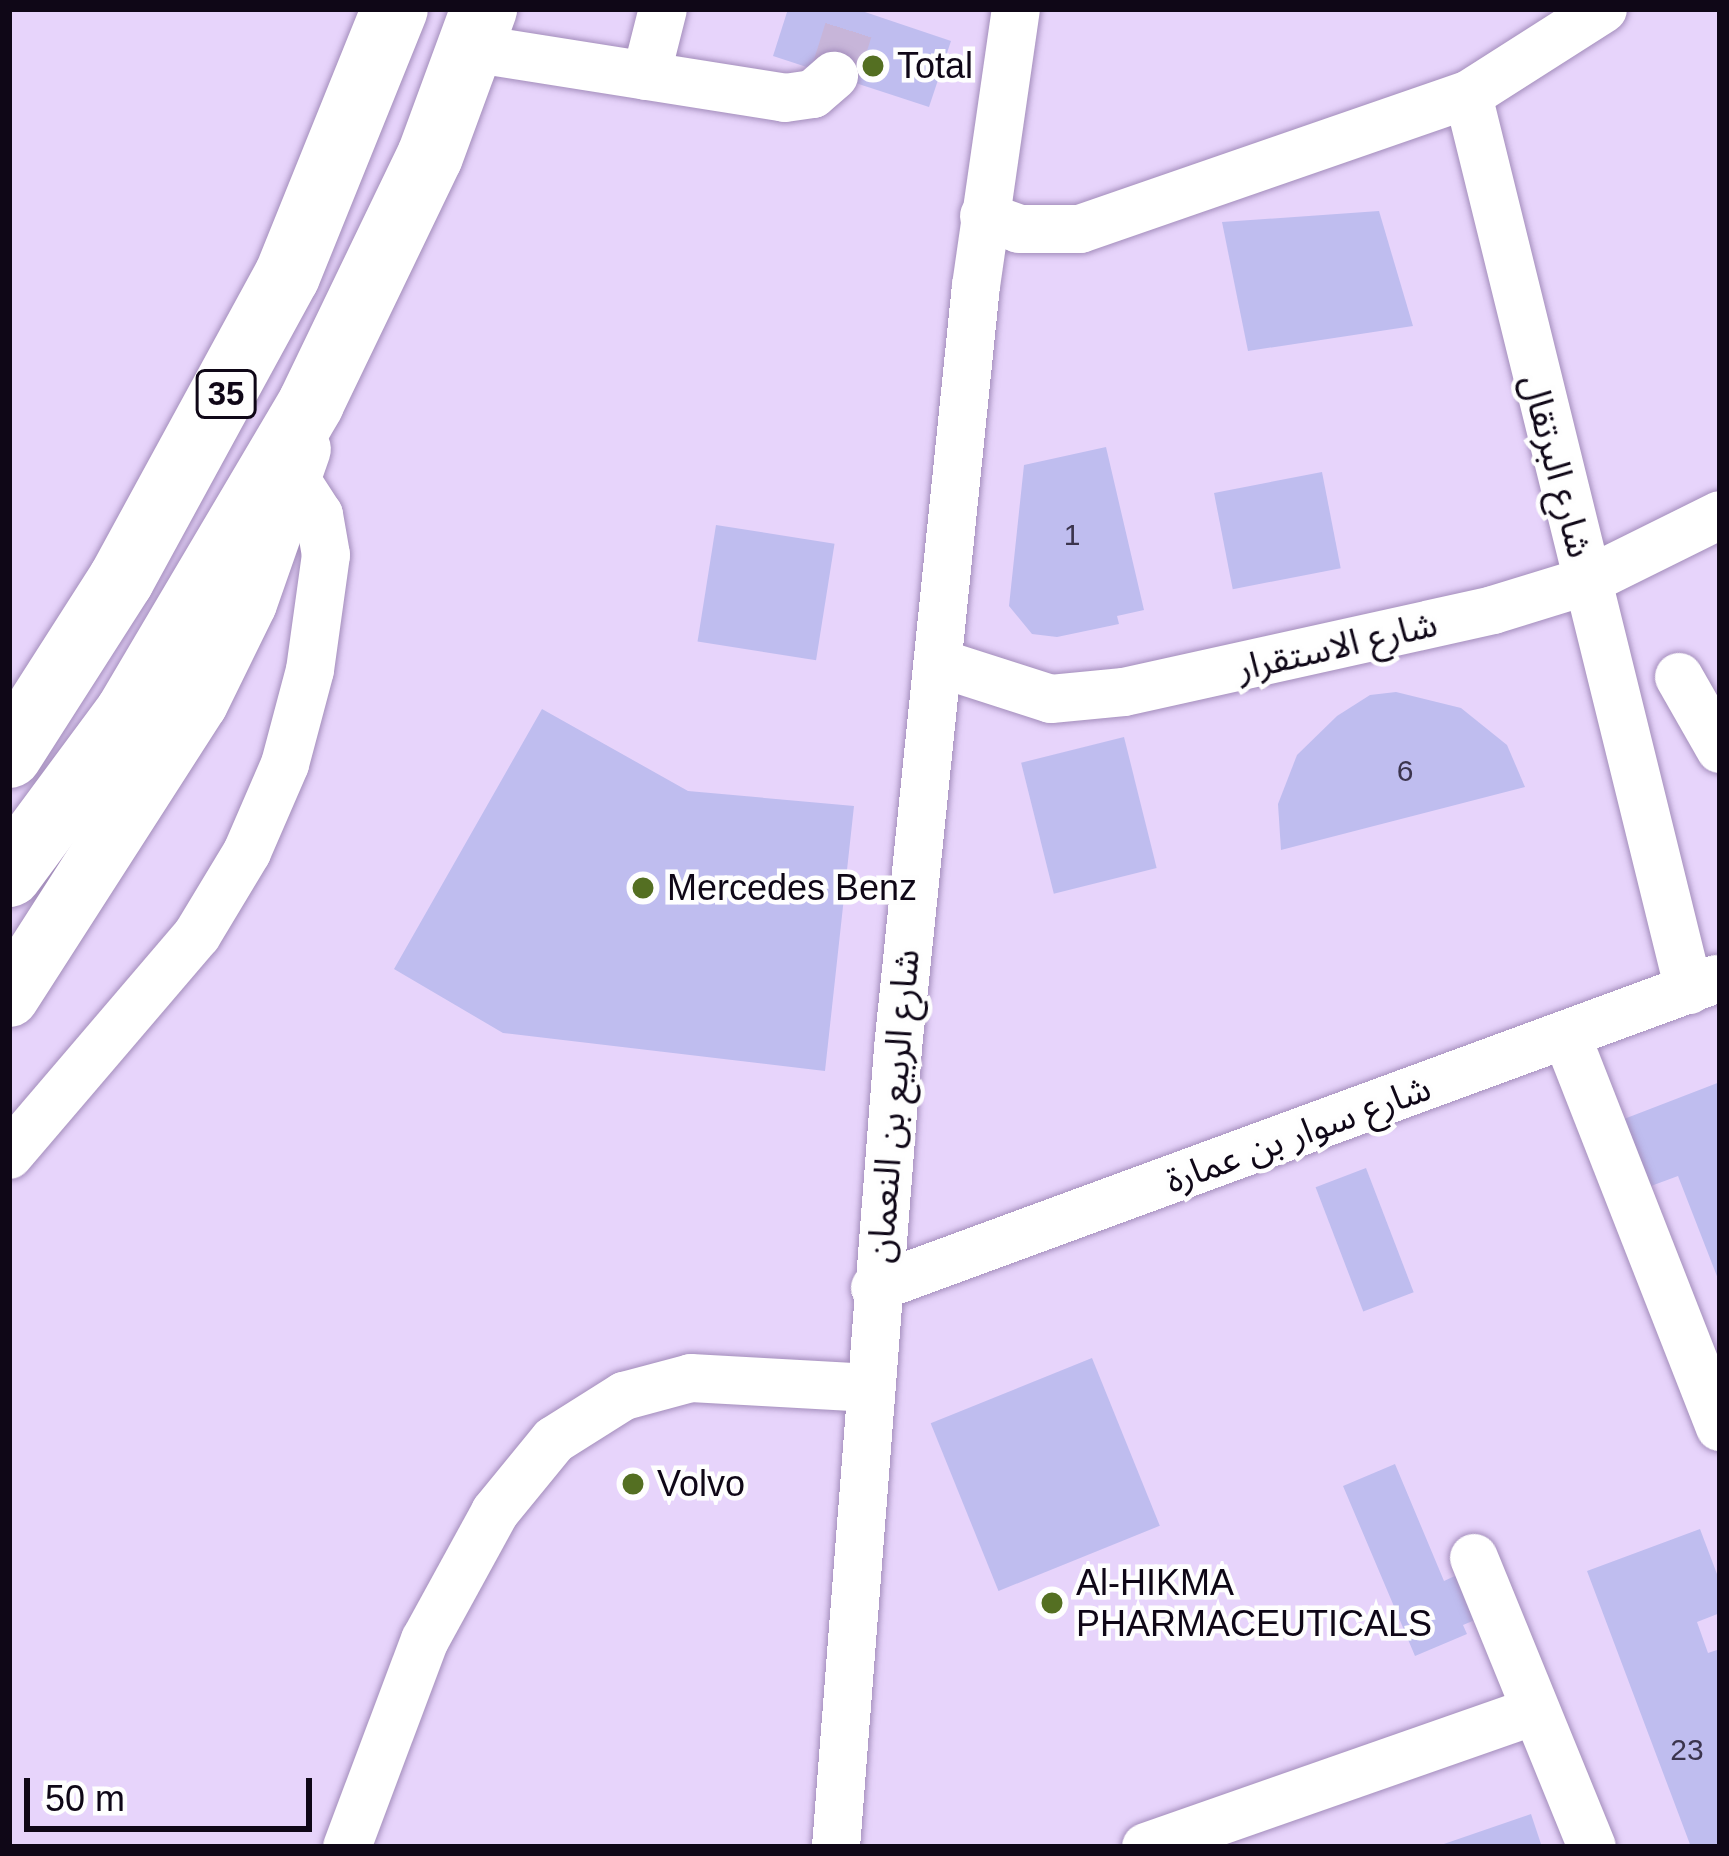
<!DOCTYPE html>
<meta charset="utf-8">
<style>
body{margin:0}
#map{position:relative;width:1729px;height:1856px;overflow:hidden;background:#e7d4fb;font-family:Arial,"Noto Sans Arabic",sans-serif}
div>[style]{position:absolute}
.building>*{inset:0;background:#bfbdef;transform-origin:0 0}
.minor-tunnel>*{height:48px;margin-top:-24px;transform-origin:0;background:repeating-linear-gradient(90deg,#c7b5d9 0 48px,transparent 0 72px)}
.roads{filter:drop-shadow(0 0 3px #a38dbb) drop-shadow(0 0 3px #a38dbb)}
.minor>*{height:48px;margin:-24px;padding:0 24px;transform-origin:24px;border-radius:24px;background:#fff}
.major>*{height:60px;margin:-30px;padding:0 30px;transform-origin:30px;border-radius:30px;background:#fff}
.highway>*{height:66px;margin:-33px;padding:0 33px;transform-origin:33px;border-radius:33px;background:#fff}
.dots>*{width:33px;height:33px;translate:-50% -50%;box-sizing:border-box;border:6px solid #fefefe;border-radius:50%}
span{translate:-50% -50%;white-space:nowrap;text-align:center;line-height:1.15;-webkit-text-stroke:9px #fefefe;paint-order:stroke}
.number-label{font-size:30px;color:#3b344d}
.number-label span{-webkit-text-stroke-width:0}
.shield-label span{padding:3px 9px;background:#fefefe;border:3px solid;border-radius:9px;-webkit-text-stroke-width:0}
.shield-label{font-size:33px;color:#0f0717;font-weight:700}
.poi-label{font-size:36px;color:#0f0717}
.left{translate:0 -50%;text-align:left}
.street-label{font-size:36px;color:#0f0717}
.frame{position:absolute;inset:0;border:12px solid #0f0717;pointer-events:none}
.scale{position:absolute;left:24px;top:1778px;width:288px;height:54px;box-sizing:border-box;border:6px solid #0f0717;border-top:0;padding-left:15px;font-size:36px;line-height:42px;white-space:nowrap;color:#0f0717;-webkit-text-stroke:9px #fefefe;paint-order:stroke}
</style>
<div id="map">
<div class="building">
<i style="clip-path:polygon(788px 9px,856px 9px,951px 41px,929px 107px,773px 56px)"></i>
<i style="clip-path:polygon(1379px 211px,1413px 326px,1248px 351px,1222px 222px)"></i>
<i style="clip-path:polygon(1106px 447px,1144px 610px,1117px 616px,1119px 624px,1057px 637px,1032px 634px,1009px 606px,1024px 465px)"></i>
<i style="left:1322px;top:472px;width:98px;height:110px;rotate:79deg"></i>
<i style="left:716px;top:525px;width:120px;height:118px;rotate:9deg"></i>
<i style="clip-path:polygon(1396px 692px,1461px 708px,1507px 745px,1525px 787px,1281px 850px,1278px 804px,1297px 755px,1337px 716px,1370px 695px)"></i>
<i style="clip-path:polygon(542px 709px,688px 791px,854px 806px,825px 1071px,503px 1033px,394px 969px)"></i>
<i style="left:1124px;top:737px;width:135px;height:106px;rotate:76deg"></i>
<i style="clip-path:polygon(1720px 1082px,1720px 1284px,1678px 1176px,1651px 1186px,1624px 1119px)"></i>
<i style="left:1366px;top:1168px;width:133px;height:54px;rotate:69deg"></i>
<i style="left:1092px;top:1358px;width:181px;height:174px;rotate:68deg"></i>
<i style="clip-path:polygon(1395px 1464px,1444px 1581px,1457px 1575px,1475px 1620px,1463px 1625px,1467px 1634px,1415px 1656px,1343px 1486px)"></i>
<i style="clip-path:polygon(1700px 1529px,1720px 1582px,1720px 1613px,1697px 1622px,1708px 1653px,1720px 1649px,1720px 1847px,1691px 1847px,1587px 1571px)"></i>
<i style="clip-path:polygon(1531px 1814px,1542px 1847px,1439px 1847px,1438px 1846px)"></i>
</div>
<div class="minor-tunnel">
<i style="left:834px;top:76px;width:70px;rotate:-72.6deg"></i>
</div>
<div class="roads">
<div class="minor">
<i style="left:1603px;top:9px;width:160px;rotate:147.5deg"></i>
<i style="left:1468px;top:95px;width:922px;rotate:76.13deg"></i>
<i style="left:471px;top:48px;width:318px;rotate:9deg"></i>
<i style="left:785px;top:98px;width:28px;rotate:-8deg"></i>
<i style="left:813px;top:94px;width:28px;rotate:-41deg"></i>
<i style="left:646px;top:76px;width:69px;rotate:-75.8deg"></i>
<i style="left:984px;top:216px;width:37px;rotate:20deg"></i>
<i style="left:1019px;top:229px;width:61px"></i>
<i style="left:1080px;top:229px;width:410px;rotate:-19.1deg"></i>
<i style="left:942px;top:664px;width:114px;rotate:17.8deg"></i>
<i style="left:1051px;top:699px;width:73px;rotate:-5.5deg"></i>
<i style="left:1124px;top:692px;width:378px;rotate:-12.5deg"></i>
<i style="left:1493px;top:610px;width:98px;rotate:-17.1deg"></i>
<i style="left:1587px;top:581px;width:148px;rotate:-26.4deg"></i>
<i style="left:1679px;top:677px;width:83px;rotate:60.3deg"></i>
<i style="left:1567px;top:1037px;width:419px;rotate:68.6deg"></i>
<i style="left:9px;top:1155px;width:289px;rotate:-49.5deg"></i>
<i style="left:197px;top:935px;width:97px;rotate:-58.9deg"></i>
<i style="left:247px;top:852px;width:96px;rotate:-66.6deg"></i>
<i style="left:285px;top:764px;width:97px;rotate:-75.1deg"></i>
<i style="left:310px;top:670px;width:116px;rotate:-82.1deg"></i>
<i style="left:326px;top:555px;width:41px;rotate:-99.9deg"></i>
<i style="left:319px;top:515px;width:44px;rotate:-123deg"></i>
<i style="left:875px;top:1288px;width:896px;rotate:-20.17deg"></i>
<i style="left:1474px;top:1558px;width:312px;rotate:67.8deg"></i>
<i style="left:347px;top:1847px;width:221px;rotate:-69.4deg"></i>
<i style="left:425px;top:1640px;width:146px;rotate:-61.3deg"></i>
<i style="left:495px;top:1512px;width:93px;rotate:-50.7deg"></i>
<i style="left:554px;top:1440px;width:83px;rotate:-32.2deg"></i>
<i style="left:624px;top:1396px;width:69px;rotate:-15deg"></i>
<i style="left:691px;top:1378px;width:180px;rotate:3.2deg"></i>
<i style="left:836px;top:1847px;width:801px;rotate:-85.56deg"></i>
<i style="left:898px;top:1048px;width:766px;rotate:-84.16deg"></i>
<i style="left:976px;top:286px;width:280px;rotate:-81.8deg"></i>
<i style="left:1146px;top:1847px;width:412px;rotate:-19.3deg"></i>
</div>
<div class="major">
<i style="left:9px;top:997px;width:350px;rotate:-57.3deg"></i>
<i style="left:198px;top:703px;width:111px;rotate:-63.9deg"></i>
<i style="left:247px;top:603px;width:163px;rotate:-70.7deg"></i>
</div>
<div class="highway">
<i style="left:9px;top:755px;width:208px;rotate:-57.4deg"></i>
<i style="left:121px;top:580px;width:346px;rotate:-61.4deg"></i>
<i style="left:287px;top:276px;width:288px;rotate:-68deg"></i>
<i style="left:9px;top:874px;width:200px;rotate:-53.5deg"></i>
<i style="left:128px;top:713px;width:360px;rotate:-59.4deg"></i>
<i style="left:311px;top:403px;width:274px;rotate:-64.3deg"></i>
<i style="left:430px;top:156px;width:157px;rotate:-69.8deg"></i>
</div>
</div>
<div class="dots">
<i style="left:873px;top:66px;background:#546f22"></i>
<i style="left:643px;top:888px;background:#546f22"></i>
<i style="left:633px;top:1484px;background:#546f22"></i>
<i style="left:1052px;top:1603px;background:#546f22"></i>
</div>
<div class="number-label">
<span style="left:1072px;top:535px">1</span>
<span style="left:1405px;top:771px">6</span>
<span style="left:1687px;top:1750px">23</span>
</div>
<div class="shield-label">
<span style="left:226px;top:394px">35</span>
</div>
<div class="poi-label">
<span class="left" style="left:897px;top:66px">Total</span>
<span class="left" style="left:667px;top:888px">Mercedes Benz</span>
<span class="left" style="left:657px;top:1484px">Volvo</span>
<span class="left" style="left:1076px;top:1603px">Al-HIKMA<br>PHARMACEUTICALS</span>
</div>
<div class="street-label">
<span style="left:1557px;top:466px;rotate:75deg">شارع البرتقال</span>
<span style="left:1337px;top:646px;rotate:-13deg">شارع الاستقرار</span>
<span style="left:893px;top:1106px;rotate:-85deg">شارع الربيع بن النعمان</span>
<span style="left:1298px;top:1134px;rotate:-20deg">شارع سوار بن عمارة</span>
</div>
<div class="frame"></div>
<div class="scale">50 m</div>
</div>
